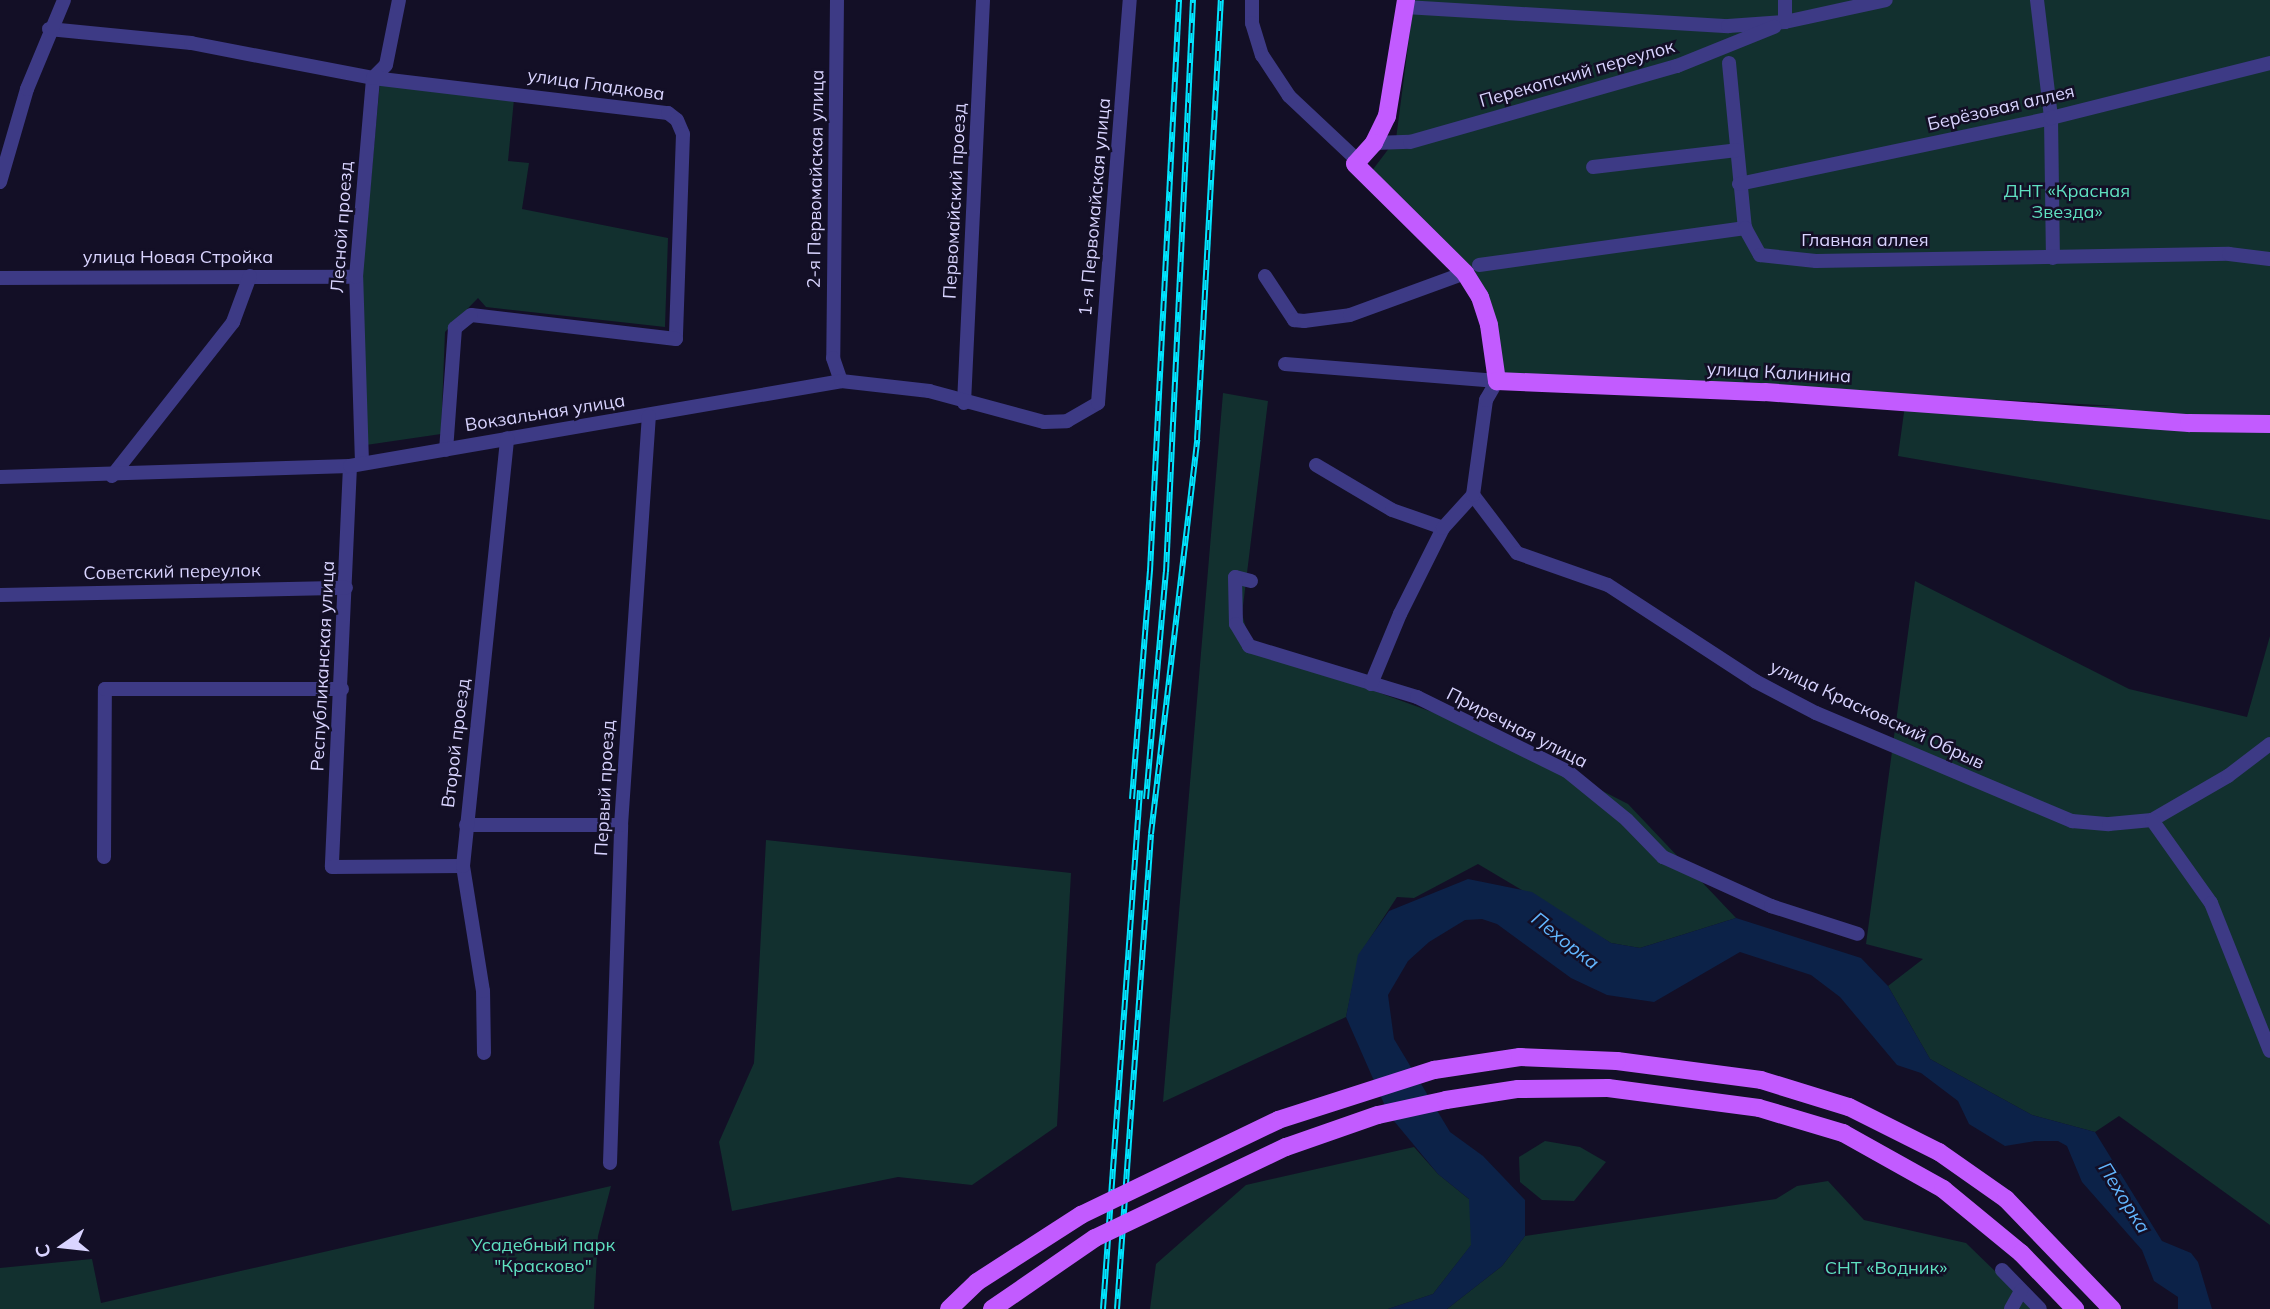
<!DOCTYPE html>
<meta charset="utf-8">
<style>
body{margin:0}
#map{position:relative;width:2270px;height:1309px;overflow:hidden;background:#130f26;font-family:Mulish,sans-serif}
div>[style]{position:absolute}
.green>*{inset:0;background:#12302f}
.water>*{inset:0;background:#0c2248}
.minor>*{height:14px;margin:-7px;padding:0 7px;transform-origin:7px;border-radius:7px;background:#3d3a85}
.major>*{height:18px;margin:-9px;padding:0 9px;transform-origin:9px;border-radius:9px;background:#c25bff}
.rail>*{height:6px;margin-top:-3px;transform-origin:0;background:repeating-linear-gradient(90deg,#130f26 0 10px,#00e5ff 0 20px);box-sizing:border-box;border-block:2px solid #00e5ff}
.major-bridge>*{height:18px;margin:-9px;padding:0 9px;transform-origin:9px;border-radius:9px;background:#c25bff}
span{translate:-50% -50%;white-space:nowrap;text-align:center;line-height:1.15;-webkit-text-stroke:5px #130f26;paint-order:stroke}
.street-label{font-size:18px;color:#d9d4ff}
.park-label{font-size:18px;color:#5fe0c0}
.water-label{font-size:19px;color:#62b6ff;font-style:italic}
.north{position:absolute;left:28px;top:1211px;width:70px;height:70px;-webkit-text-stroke:5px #130f26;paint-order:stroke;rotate:256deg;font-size:19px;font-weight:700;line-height:28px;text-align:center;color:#d9d4ff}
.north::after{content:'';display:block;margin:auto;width:24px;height:32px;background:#d9d4ff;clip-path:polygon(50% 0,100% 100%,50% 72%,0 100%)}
</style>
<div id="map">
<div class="green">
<i style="clip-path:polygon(1414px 0,2270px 0,2270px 520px,1898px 456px,1905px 405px,2118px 406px,1503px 374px,1486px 295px,1371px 172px,1396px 139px)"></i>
<i style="clip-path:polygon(380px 82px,514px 99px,508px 161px,529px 163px,522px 209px,668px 238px,665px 327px,486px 307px,478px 298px,445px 332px,441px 434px,366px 445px,362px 275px)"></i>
<i style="clip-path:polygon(1223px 393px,1268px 401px,1242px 614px,1251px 646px,1487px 732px,1628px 804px,1736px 918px,1640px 948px,1611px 943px,1478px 864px,1414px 898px,1397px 897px,1359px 955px,1346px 1017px,1163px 1102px)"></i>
<i style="clip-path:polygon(1915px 581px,2129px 689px,2247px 717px,2270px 636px,2270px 1225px,2119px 1116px,2095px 1132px,2032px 1115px,1930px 1059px,1888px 986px,1923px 959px,1866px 944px)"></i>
<i style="clip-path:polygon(766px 840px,1071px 873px,1057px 1126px,972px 1185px,898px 1177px,732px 1211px,719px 1142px,754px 1063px)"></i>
<i style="clip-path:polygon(1545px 1141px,1580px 1147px,1606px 1162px,1574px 1201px,1542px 1200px,1520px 1182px,1519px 1157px)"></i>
<i style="clip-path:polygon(1414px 1147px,1438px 1174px,1475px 1204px,1472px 1244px,1433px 1294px,1388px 1309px,1150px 1309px,1156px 1264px,1246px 1185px)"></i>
<i style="clip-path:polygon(1828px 1181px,1864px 1220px,1966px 1243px,2034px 1309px,1447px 1309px,1502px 1266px,1525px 1236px,1776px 1199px,1797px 1186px)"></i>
<i style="clip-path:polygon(611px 1186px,598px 1236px,594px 1309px,0 1309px,0 1268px,92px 1259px,101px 1303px)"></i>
</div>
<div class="water">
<i style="clip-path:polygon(1468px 879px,1532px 892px,1611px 943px,1640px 948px,1736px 918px,1861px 958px,1888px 986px,1930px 1059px,2032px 1115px,2095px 1132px,2162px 1241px,2191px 1253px,2198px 1262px,2212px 1309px,2178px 1309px,2178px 1297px,2154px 1281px,2142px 1250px,2082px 1182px,2067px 1146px,2058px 1141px,2035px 1141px,2005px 1146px,1969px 1124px,1958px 1101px,1921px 1073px,1897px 1065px,1840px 997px,1811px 975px,1740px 952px,1654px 1002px,1607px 995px,1571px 978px,1497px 924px,1482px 919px,1465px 920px,1429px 942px,1408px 961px,1388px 995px,1394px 1039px,1450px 1132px,1483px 1156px,1525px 1200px,1525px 1236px,1502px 1266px,1447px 1309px,1388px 1309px,1433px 1294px,1471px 1245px,1469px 1199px,1438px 1174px,1389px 1115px,1346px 1017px,1358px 955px,1389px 911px)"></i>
</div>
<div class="minor">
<i style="left:837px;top:0;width:358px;rotate:90.6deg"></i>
<i style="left:833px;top:358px;width:24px;rotate:71deg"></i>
<i style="left:1252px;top:0;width:23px;rotate:90deg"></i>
<i style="left:1252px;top:23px;width:34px;rotate:73deg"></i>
<i style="left:1262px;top:55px;width:49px;rotate:56.6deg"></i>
<i style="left:1289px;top:96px;width:91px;rotate:43.2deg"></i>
<i style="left:2037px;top:0;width:119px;rotate:83.2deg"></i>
<i style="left:2051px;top:118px;width:140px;rotate:89.2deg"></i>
<i style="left:1405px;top:7px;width:324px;rotate:3.4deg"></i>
<i style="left:1728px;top:26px;width:57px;rotate:-4deg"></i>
<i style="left:1785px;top:22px;width:103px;rotate:-12.3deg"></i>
<i style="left:1785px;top:22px;width:22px;rotate:-90deg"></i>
<i style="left:49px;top:29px;width:143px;rotate:5.6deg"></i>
<i style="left:191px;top:43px;width:185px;rotate:10.9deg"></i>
<i style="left:373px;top:78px;width:297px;rotate:6.8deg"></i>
<i style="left:668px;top:113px;width:11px;rotate:38deg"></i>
<i style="left:677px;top:120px;width:15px;rotate:67deg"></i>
<i style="left:683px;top:134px;width:205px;rotate:92deg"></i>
<i style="left:676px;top:339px;width:206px;rotate:-173.3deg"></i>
<i style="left:471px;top:315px;width:21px;rotate:141deg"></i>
<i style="left:455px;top:328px;width:122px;rotate:94.2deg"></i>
<i style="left:1729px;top:63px;width:166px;rotate:84.5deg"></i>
<i style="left:1374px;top:143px;width:36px;rotate:-2deg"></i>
<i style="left:1410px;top:142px;width:278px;rotate:-15.9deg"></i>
<i style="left:1677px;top:66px;width:105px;rotate:-21.9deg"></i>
<i style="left:1593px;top:167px;width:145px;rotate:-6.7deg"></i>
<i style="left:0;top:182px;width:97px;rotate:-73.8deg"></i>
<i style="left:27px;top:89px;width:96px;rotate:-67.4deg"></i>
<i style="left:1739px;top:184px;width:319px;rotate:-11.9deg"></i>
<i style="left:2051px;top:118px;width:226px;rotate:-14.1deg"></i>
<i style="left:1479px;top:265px;width:269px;rotate:-7.9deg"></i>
<i style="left:1745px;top:228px;width:31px;rotate:61deg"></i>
<i style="left:1760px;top:255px;width:56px;rotate:6.1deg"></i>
<i style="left:1816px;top:261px;width:413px;rotate:-1deg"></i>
<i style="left:2229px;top:254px;width:41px;rotate:7deg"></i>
<i style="left:1265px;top:276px;width:53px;rotate:56.6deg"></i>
<i style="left:1294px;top:320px;width:10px;rotate:6deg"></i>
<i style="left:1304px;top:321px;width:46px;rotate:-7.4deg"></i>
<i style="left:1350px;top:315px;width:122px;rotate:-20.1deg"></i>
<i style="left:0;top:278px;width:356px;rotate:-0.2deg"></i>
<i style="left:1285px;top:364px;width:213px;rotate:4.6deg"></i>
<i style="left:964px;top:403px;width:403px;rotate:-87.3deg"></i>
<i style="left:362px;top:463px;width:186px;rotate:-91.8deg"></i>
<i style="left:356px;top:277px;width:200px;rotate:-85.1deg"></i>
<i style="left:373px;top:78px;width:18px;rotate:-45deg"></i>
<i style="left:386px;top:65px;width:66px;rotate:-78.7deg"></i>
<i style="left:1316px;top:465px;width:88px;rotate:30.6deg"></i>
<i style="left:1392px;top:510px;width:54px;rotate:19.4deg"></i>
<i style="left:350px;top:466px;width:401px;rotate:92.6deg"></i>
<i style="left:332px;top:867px;width:131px;rotate:-0.4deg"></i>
<i style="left:112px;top:476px;width:196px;rotate:-51.8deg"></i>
<i style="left:233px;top:322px;width:49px;rotate:-69.7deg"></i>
<i style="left:0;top:477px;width:350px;rotate:-1.8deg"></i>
<i style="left:350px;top:466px;width:498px;rotate:-9.8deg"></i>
<i style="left:841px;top:381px;width:89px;rotate:6.5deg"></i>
<i style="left:929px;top:391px;width:119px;rotate:15.1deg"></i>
<i style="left:1044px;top:422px;width:23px;rotate:-2deg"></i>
<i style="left:1067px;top:421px;width:36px;rotate:-30deg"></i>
<i style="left:1098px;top:403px;width:404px;rotate:-85.5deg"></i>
<i style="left:1473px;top:495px;width:73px;rotate:52.8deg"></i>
<i style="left:1517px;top:553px;width:96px;rotate:19.4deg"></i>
<i style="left:1608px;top:585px;width:176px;rotate:33.1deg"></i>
<i style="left:1755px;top:681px;width:69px;rotate:27.7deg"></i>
<i style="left:1816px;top:713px;width:278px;rotate:22.9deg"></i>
<i style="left:2072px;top:821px;width:37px;rotate:5deg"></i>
<i style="left:2109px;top:824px;width:43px;rotate:-5.3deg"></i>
<i style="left:2152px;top:820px;width:88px;rotate:-30.1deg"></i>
<i style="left:2228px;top:776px;width:53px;rotate:-37.3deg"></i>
<i style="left:1251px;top:581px;width:16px;rotate:-166deg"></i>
<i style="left:1235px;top:577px;width:47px;rotate:88.8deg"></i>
<i style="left:1236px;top:624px;width:26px;rotate:59deg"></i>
<i style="left:1249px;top:646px;width:176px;rotate:16.9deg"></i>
<i style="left:1417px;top:697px;width:167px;rotate:26.3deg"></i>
<i style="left:1567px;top:771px;width:77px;rotate:39.2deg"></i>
<i style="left:1627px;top:820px;width:52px;rotate:45.8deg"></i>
<i style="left:1663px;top:857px;width:119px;rotate:24.4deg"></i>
<i style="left:1771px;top:906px;width:91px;rotate:17.8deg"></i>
<i style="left:0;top:595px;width:346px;rotate:-1.2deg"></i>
<i style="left:1371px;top:684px;width:76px;rotate:-67.5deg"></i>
<i style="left:1400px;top:614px;width:96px;rotate:-63.4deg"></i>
<i style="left:1443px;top:528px;width:45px;rotate:-47.7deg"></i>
<i style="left:1473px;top:495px;width:96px;rotate:-82.2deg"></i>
<i style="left:1486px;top:400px;width:22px;rotate:-60deg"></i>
<i style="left:2152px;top:820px;width:102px;rotate:54.6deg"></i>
<i style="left:2211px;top:903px;width:159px;rotate:68.3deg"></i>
<i style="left:466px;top:825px;width:155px"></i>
<i style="left:104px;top:857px;width:168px;rotate:-89.7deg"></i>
<i style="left:105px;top:689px;width:237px"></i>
<i style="left:484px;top:1053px;width:62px;rotate:-90.9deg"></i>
<i style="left:483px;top:991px;width:127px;rotate:-99.1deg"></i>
<i style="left:463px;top:866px;width:430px;rotate:-84.1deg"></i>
<i style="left:610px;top:1163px;width:338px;rotate:-88.1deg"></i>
<i style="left:621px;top:825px;width:410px;rotate:-86.1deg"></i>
<i style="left:2002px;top:1270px;width:54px;rotate:45.7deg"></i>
<i style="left:2011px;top:1309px;width:21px;rotate:-61deg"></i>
</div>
<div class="major">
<i style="left:1406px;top:0;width:118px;rotate:99.3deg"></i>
<i style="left:1387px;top:116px;width:30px;rotate:116deg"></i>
<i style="left:1374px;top:143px;width:28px;rotate:132deg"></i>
<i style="left:1355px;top:164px;width:155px;rotate:44.7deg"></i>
<i style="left:1465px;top:273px;width:28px;rotate:58deg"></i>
<i style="left:1480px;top:297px;width:29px;rotate:72deg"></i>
<i style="left:1489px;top:325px;width:57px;rotate:81.9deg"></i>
<i style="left:1497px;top:381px;width:268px;rotate:2.4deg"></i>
<i style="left:1765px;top:392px;width:425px;rotate:4.2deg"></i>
<i style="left:2189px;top:423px;width:81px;rotate:0.7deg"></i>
<i style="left:1617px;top:1061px;width:145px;rotate:7.5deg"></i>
<i style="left:1761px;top:1080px;width:92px;rotate:17.1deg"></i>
<i style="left:1849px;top:1107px;width:101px;rotate:26.6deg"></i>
<i style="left:1939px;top:1152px;width:82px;rotate:35deg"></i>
<i style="left:2006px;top:1199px;width:153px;rotate:46.1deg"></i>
<i style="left:1608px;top:1088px;width:152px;rotate:7.5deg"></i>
<i style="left:1759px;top:1108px;width:88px;rotate:16.6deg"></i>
<i style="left:1843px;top:1133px;width:115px;rotate:29.2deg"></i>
<i style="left:1943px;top:1189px;width:101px;rotate:39.4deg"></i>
<i style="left:2021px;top:1253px;width:78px;rotate:46deg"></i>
</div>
<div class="rail">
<i style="left:1132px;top:799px;width:229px;rotate:-85.5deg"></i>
<i style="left:1150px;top:571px;width:572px;rotate:-87.09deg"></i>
<i style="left:1146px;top:799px;width:228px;rotate:-85deg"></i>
<i style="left:1166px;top:572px;width:573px;rotate:-87.3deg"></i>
<i style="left:1103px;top:1309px;width:520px;rotate:-85.92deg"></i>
<i style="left:1117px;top:1309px;width:476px;rotate:-85.9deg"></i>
<i style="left:1151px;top:834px;width:397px;rotate:-83.3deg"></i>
<i style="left:1197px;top:440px;width:441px;rotate:-86.9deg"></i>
</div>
<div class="major-bridge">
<i style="left:949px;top:1309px;width:39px;rotate:-44deg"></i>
<i style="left:977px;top:1282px;width:124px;rotate:-32.8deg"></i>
<i style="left:1081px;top:1215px;width:219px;rotate:-25.7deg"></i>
<i style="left:1278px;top:1120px;width:164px;rotate:-17.8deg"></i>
<i style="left:1434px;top:1070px;width:87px;rotate:-8.6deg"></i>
<i style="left:1520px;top:1057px;width:97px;rotate:2.4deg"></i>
<i style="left:992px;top:1309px;width:125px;rotate:-34.6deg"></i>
<i style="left:1095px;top:1238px;width:212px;rotate:-25.5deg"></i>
<i style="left:1286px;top:1147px;width:97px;rotate:-19.2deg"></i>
<i style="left:1378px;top:1115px;width:70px;rotate:-12.4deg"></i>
<i style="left:1446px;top:1100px;width:73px;rotate:-8.7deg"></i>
<i style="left:1518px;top:1089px;width:90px;rotate:-0.6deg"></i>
</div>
<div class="street-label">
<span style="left:1577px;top:74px;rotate:-16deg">Перекопский переулок</span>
<span style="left:596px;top:85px;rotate:8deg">улица Гладкова</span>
<span style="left:2001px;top:108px;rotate:-13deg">Берёзовая аллея</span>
<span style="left:816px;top:179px;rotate:-89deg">2-я Первомайская улица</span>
<span style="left:955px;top:201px;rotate:-87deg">Первомайский проезд</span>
<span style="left:1095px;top:207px;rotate:-85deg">1-я Первомайская улица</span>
<span style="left:342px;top:227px;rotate:-86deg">Лесной проезд</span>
<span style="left:1865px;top:240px">Главная аллея</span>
<span style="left:178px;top:257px">улица Новая Стройка</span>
<span style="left:1779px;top:373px;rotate:3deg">улица Калинина</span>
<span style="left:545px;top:413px;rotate:-9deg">Вокзальная улица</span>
<span style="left:172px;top:572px;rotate:-1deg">Советский переулок</span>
<span style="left:323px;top:666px;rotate:-87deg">Республиканская улица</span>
<span style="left:1877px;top:715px;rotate:25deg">улица Красковский Обрыв</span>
<span style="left:1517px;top:728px;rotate:27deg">Приречная улица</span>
<span style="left:456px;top:743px;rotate:-83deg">Второй проезд</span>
<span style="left:605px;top:788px;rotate:-87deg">Первый проезд</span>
</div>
<div class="park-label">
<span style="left:2067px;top:202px">ДНТ «Красная<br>Звезда»</span>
<span style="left:543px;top:1256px">Усадебный парк<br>"Красково"</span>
<span style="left:1886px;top:1268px">СНТ «Водник»</span>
</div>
<div class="water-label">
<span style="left:1565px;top:941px;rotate:38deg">Пехорка</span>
<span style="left:2124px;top:1198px;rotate:58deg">Пехорка</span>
</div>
<div class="north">С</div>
</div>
